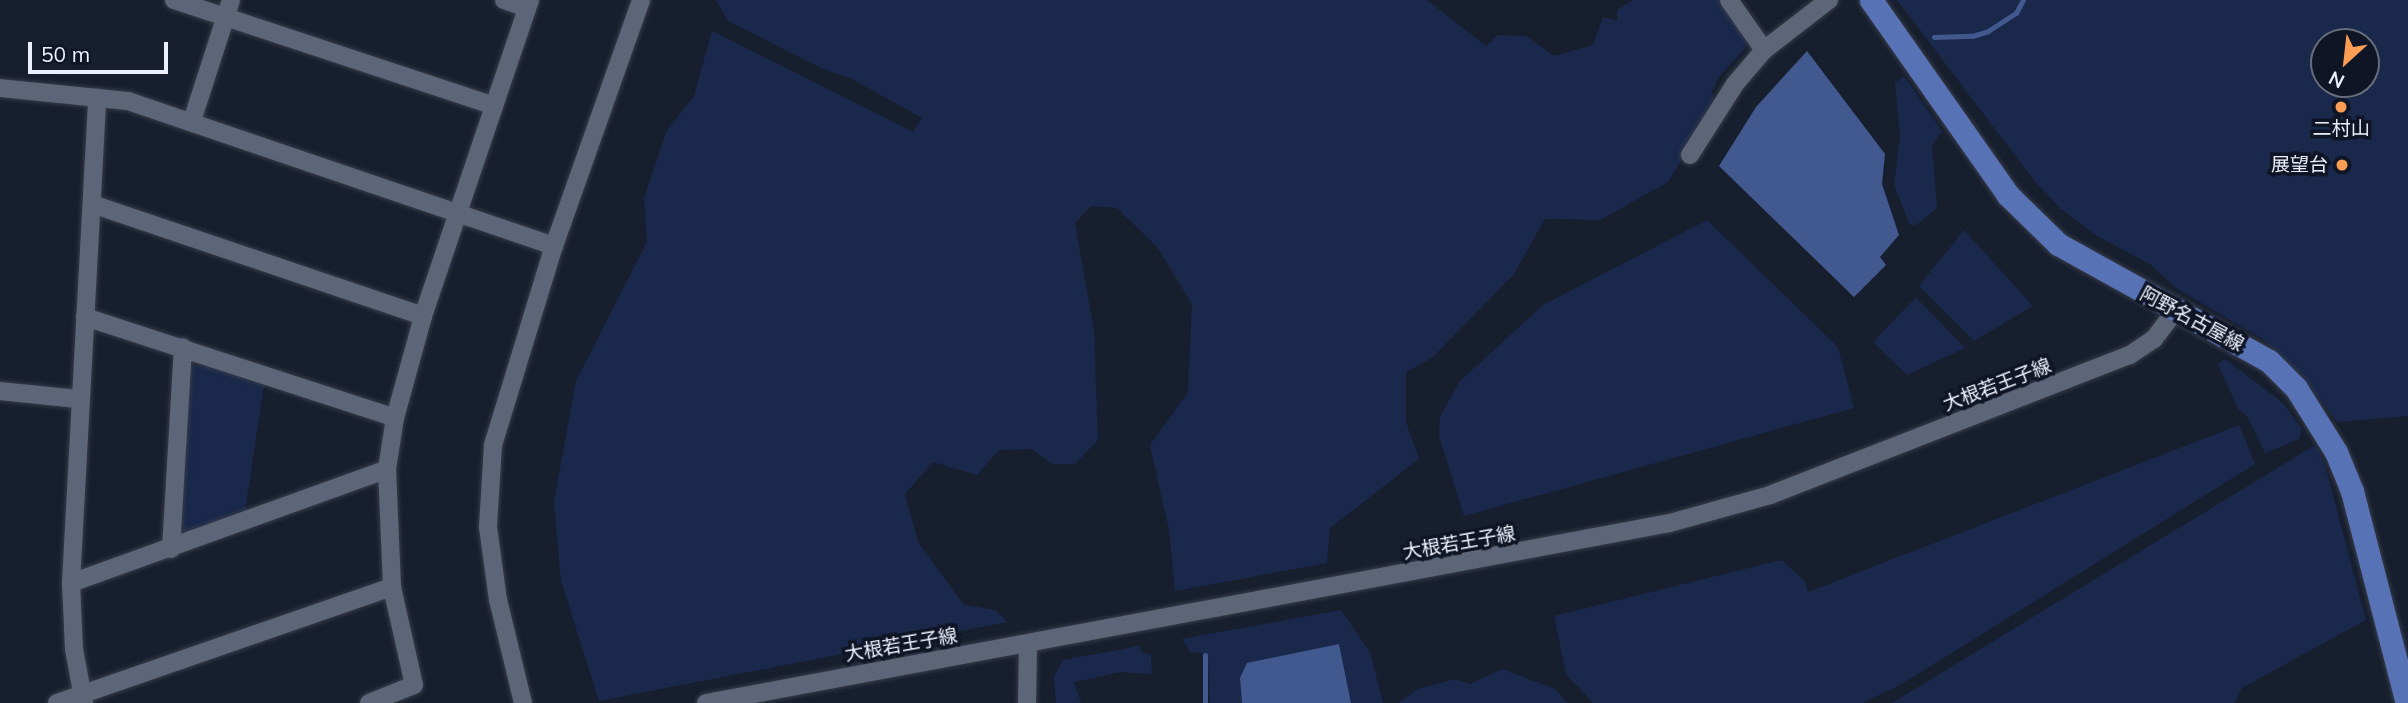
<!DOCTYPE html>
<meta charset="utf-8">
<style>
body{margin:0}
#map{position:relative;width:2408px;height:703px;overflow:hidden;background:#171f2f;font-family:Mulish,"Noto Sans JP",sans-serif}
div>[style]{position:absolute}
.green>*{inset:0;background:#19284b}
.water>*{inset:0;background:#42598f}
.stream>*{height:5px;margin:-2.5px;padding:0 2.5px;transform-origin:2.5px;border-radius:2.5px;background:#42598f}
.roads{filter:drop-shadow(0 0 2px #373b49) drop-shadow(0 0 2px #373b49)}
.minor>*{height:18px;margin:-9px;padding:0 9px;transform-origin:9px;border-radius:9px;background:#5d6679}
.major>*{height:23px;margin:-11.5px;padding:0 11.5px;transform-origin:11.5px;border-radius:11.5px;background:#5773b6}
.dots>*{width:19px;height:19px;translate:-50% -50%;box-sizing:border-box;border:4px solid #0f1525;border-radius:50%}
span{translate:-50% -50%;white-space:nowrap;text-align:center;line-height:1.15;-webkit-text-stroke:7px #0f1525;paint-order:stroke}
.poi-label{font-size:19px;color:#ebf0fc}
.right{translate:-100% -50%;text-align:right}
.street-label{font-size:19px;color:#ebf0fc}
.north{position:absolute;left:2310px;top:28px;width:70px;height:70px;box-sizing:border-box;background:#0f1525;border:2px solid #676d7b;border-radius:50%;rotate:207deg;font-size:19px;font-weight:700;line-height:28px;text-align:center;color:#ebf0fc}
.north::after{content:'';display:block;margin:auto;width:24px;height:32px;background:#fd9d55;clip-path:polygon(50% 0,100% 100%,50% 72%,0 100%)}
.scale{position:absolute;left:28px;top:42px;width:140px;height:32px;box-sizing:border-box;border:4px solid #ebf0fc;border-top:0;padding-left:9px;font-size:21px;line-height:24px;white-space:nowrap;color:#ebf0fc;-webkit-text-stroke:5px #0f1525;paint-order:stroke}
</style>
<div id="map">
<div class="green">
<i style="clip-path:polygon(716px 0,1427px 0,1486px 46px,1498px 35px,1526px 36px,1554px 56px,1593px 45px,1603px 17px,1617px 21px,1617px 10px,1633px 0,1722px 0,1747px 37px,1746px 47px,1719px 77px,1712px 92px,1714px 107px,1668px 182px,1600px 220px,1545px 219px,1514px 274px,1432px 358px,1406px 372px,1406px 422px,1419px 459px,1330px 528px,1327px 563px,1175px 591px,1169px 530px,1150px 445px,1188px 392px,1192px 304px,1157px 247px,1117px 208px,1091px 206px,1075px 223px,1094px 330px,1098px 440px,1075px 464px,1052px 464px,1032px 449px,999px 450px,977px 475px,933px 462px,905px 494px,918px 542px,964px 605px,996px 610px,1007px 622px,599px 701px,561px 581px,554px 502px,576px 381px,647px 242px,644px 198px,667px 130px,694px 96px,712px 31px,913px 132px,922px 118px,852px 79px,823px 69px,728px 21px)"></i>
<i style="clip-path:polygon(evenodd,1897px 0,2408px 0,2408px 416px,2337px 422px,2310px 386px,2264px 340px,2176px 288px,2150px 264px,2097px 236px,2061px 209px,2036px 183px,1897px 0,2324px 42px,2366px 42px,2366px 84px,2324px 84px,2324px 42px)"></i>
<i style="clip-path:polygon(1904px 76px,1942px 131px,1932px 145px,1937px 208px,1915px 226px,1909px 223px,1894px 185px,1900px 136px,1895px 83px)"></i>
<i style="clip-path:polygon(1707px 220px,1838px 347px,1854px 408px,1464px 516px,1439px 436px,1440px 417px,1459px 382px,1543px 305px)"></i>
<i style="clip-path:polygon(1964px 230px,2033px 306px,1974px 341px,1919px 286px)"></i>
<i style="clip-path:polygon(1916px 297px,1965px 348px,1907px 375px,1873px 342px)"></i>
<i style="clip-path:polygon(2225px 359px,2283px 403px,2302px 429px,2299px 439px,2265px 453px,2247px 416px,2238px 409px,2218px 364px)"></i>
<i style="clip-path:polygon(199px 363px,264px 385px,245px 512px,188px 534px,180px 529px,190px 367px)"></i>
<i style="clip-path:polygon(2239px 425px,2255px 464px,1902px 684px,1862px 703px,1593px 703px,1566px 674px,1554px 616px,1781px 560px,1805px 581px,1808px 592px)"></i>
<i style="clip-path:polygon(2315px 445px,2324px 461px,2366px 620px,2242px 688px,2234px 703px,1892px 703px)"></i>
<i style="clip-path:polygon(1341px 610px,1370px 652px,1383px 703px,1351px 703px,1339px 645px,1240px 678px,1242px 703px,1210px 703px,1208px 654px,1190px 652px,1182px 639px)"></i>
<i style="clip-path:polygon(1139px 646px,1142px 653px,1151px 654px,1152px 674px,1121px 672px,1074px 682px,1081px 703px,1056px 703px,1054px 677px,1063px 660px)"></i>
<i style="clip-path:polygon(1502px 669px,1555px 689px,1568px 703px,1398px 703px,1420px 688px,1456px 679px,1470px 684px)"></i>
</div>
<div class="water">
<i style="clip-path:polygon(1807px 51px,1885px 154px,1882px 184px,1899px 235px,1880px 257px,1886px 265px,1854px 297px,1719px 166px,1756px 107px)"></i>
<i style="clip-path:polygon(1339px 644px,1351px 703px,1242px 703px,1240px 678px,1247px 663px)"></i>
</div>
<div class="stream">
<i style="left:1934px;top:37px;width:38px;rotate:-2deg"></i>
<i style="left:1972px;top:36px;width:17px;rotate:-17deg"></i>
<i style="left:1988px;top:31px;width:33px;rotate:-33deg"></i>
<i style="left:2016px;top:13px;width:15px;rotate:-62deg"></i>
<i style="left:1205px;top:655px;width:48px;rotate:90deg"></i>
</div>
<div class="roads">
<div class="minor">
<i style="left:174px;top:0;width:337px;rotate:18.3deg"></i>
<i style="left:504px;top:0;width:24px;rotate:19deg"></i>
<i style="left:1729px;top:0;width:61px;rotate:55deg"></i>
<i style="left:1764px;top:50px;width:82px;rotate:-37.6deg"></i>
<i style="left:0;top:88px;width:129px;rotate:5.8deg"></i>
<i style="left:128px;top:101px;width:450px;rotate:18.8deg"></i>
<i style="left:192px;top:121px;width:127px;rotate:-72.1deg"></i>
<i style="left:1690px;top:155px;width:84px;rotate:-57.6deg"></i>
<i style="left:1735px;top:84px;width:45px;rotate:-49.5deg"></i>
<i style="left:92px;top:204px;width:349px;rotate:18.7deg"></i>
<i style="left:85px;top:317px;width:326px;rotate:18deg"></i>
<i style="left:0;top:391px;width:78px;rotate:5.9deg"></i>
<i style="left:171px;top:549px;width:202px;rotate:-86.6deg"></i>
<i style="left:71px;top:583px;width:336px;rotate:-19.8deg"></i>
<i style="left:57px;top:703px;width:355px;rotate:-19.1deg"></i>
<i style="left:84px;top:703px;width:55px;rotate:-100.5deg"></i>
<i style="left:74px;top:649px;width:66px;rotate:-92.6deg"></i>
<i style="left:71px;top:583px;width:486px;rotate:-86.9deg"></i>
<i style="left:369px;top:703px;width:48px;rotate:-21.8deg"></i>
<i style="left:414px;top:685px;width:100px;rotate:-102.7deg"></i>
<i style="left:392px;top:587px;width:118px;rotate:-92.4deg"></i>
<i style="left:387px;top:469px;width:52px;rotate:-81.1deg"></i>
<i style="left:395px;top:418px;width:106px;rotate:-74.6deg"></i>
<i style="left:423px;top:316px;width:334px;rotate:-71.3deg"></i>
<i style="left:523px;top:703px;width:106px;rotate:-103.6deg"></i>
<i style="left:498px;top:600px;width:74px;rotate:-97.8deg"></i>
<i style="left:488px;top:527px;width:82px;rotate:-86.5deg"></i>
<i style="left:493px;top:445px;width:208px;rotate:-73deg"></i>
<i style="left:554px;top:246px;width:261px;rotate:-70.5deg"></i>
<i style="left:706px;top:703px;width:981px;rotate:-10.58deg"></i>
<i style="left:1670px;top:523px;width:104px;rotate:-15.6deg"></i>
<i style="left:1770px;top:495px;width:386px;rotate:-21.3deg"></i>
<i style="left:2130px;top:355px;width:29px;rotate:-34deg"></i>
<i style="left:2154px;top:339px;width:39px;rotate:-53deg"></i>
<i style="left:1027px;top:703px;width:60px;rotate:-89deg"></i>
</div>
<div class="major">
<i style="left:1871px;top:0;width:238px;rotate:54.9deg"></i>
<i style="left:2008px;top:195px;width:70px;rotate:44.4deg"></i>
<i style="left:2058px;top:244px;width:241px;rotate:29deg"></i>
<i style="left:2269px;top:361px;width:38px;rotate:45deg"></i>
<i style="left:2296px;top:388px;width:75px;rotate:58deg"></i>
<i style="left:2336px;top:452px;width:42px;rotate:67.7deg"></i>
<i style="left:2352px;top:491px;width:219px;rotate:75.5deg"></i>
</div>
</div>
<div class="dots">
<i style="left:2341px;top:107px;background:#fd9d55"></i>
<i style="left:2342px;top:165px;background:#fd9d55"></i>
</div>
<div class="poi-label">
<span style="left:2341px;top:129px">二村山</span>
<span class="right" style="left:2328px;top:165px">展望台</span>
</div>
<div class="street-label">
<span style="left:2192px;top:319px;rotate:28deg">阿野名古屋線</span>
<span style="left:1997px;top:385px;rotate:-21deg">大根若王子線</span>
<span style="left:1459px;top:543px;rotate:-10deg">大根若王子線</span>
<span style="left:901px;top:645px;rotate:-10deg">大根若王子線</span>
</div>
<div class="north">N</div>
<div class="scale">50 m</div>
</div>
